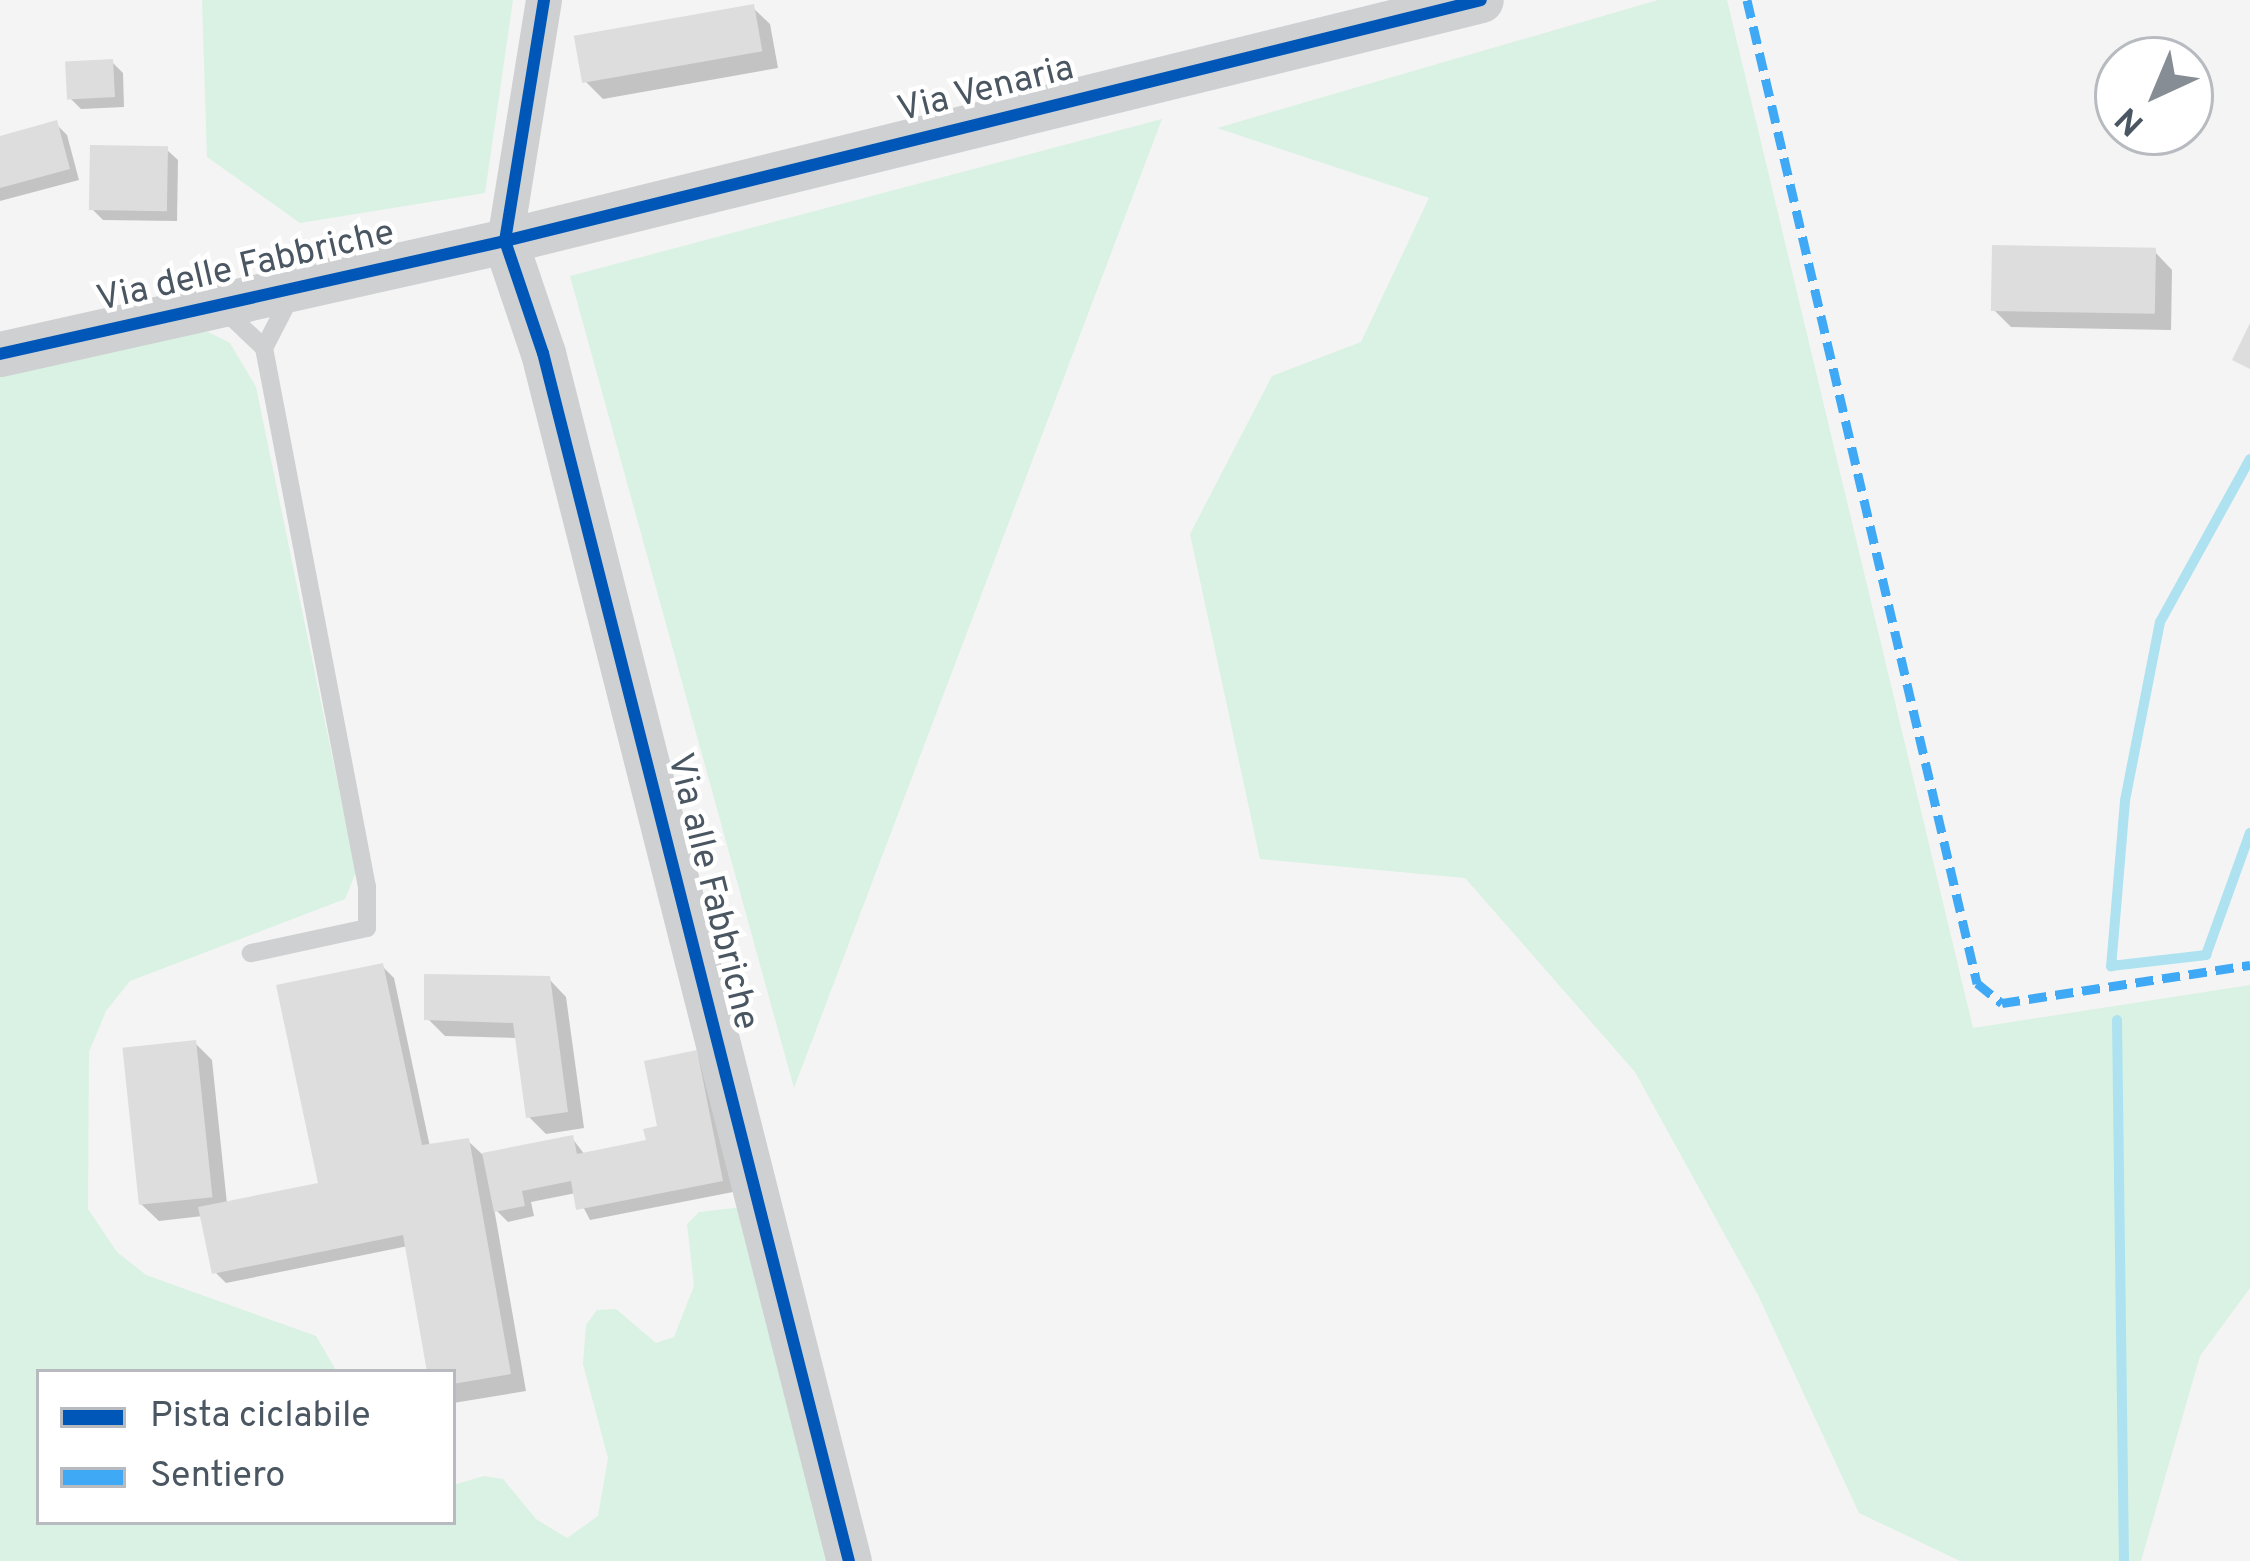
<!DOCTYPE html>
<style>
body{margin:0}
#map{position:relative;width:2250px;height:1561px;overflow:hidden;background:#f4f4f4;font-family:Overpass,sans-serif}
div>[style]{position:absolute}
.green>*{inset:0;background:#d9f2e3}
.shadow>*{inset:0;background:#0003}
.stream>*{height:10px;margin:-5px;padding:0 5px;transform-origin:5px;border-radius:5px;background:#aee2f0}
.building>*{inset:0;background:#ddddde;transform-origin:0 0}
.service>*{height:18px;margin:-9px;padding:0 9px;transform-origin:9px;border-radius:9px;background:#ced0d2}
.minor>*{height:36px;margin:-18px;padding:0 18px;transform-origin:18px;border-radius:18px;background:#ced0d2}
.tertiary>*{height:45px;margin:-22.5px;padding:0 22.5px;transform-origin:22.5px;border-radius:22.5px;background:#ced0d2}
.quiet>*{height:9px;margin-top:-4.5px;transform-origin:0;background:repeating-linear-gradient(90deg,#3fa9f5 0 18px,transparent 0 27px)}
.cycleway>*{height:12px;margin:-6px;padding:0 6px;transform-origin:6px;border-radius:6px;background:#0057b8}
span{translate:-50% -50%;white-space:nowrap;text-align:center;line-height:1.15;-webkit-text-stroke:9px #fff;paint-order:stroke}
.street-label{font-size:36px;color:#4a5661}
.legend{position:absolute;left:36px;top:1369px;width:420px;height:156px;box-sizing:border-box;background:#fff;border:3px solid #b7bbc0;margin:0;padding:15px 21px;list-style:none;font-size:36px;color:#4a5661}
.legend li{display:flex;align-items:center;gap:24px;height:60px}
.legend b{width:60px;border:3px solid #b7bbc0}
.north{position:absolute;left:2094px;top:36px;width:120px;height:120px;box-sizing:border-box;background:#fff;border:3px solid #b7bbc0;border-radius:50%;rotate:224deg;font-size:33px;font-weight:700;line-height:48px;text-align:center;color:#4a5661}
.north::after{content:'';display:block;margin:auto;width:42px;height:54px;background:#868d94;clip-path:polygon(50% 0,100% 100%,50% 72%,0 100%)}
</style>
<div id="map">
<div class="green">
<i style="clip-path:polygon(202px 0,513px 0,485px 193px,300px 223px,207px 157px)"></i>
<i style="clip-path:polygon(1658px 0,1727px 0,1973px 1028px,2250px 985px,2250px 1288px,2200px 1356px,2141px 1561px,1960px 1561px,1859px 1513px,1758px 1295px,1635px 1072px,1465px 878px,1260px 859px,1190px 534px,1272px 376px,1361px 342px,1429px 198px,1217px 128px)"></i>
<i style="clip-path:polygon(1162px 119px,794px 1088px,570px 276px)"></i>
<i style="clip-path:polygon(198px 327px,230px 343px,256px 387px,356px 872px,345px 899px,130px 981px,106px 1011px,89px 1052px,88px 1209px,117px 1252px,146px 1275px,316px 1336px,337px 1372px,39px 1372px,39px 1522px,453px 1522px,453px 1485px,484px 1476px,503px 1479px,536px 1519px,567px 1538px,598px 1516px,608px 1458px,583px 1364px,586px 1325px,597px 1310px,616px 1309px,656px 1343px,674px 1337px,694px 1286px,687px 1224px,699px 1212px,743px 1207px,833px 1561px,0 1561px,0 377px)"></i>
</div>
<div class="shadow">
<i style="clip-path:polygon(752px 7px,770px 24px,778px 68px,603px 99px,586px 82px)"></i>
<i style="clip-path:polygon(112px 62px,123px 73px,124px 107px,81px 109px,70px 98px)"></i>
<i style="clip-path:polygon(56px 124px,67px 135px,79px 180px,0 201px,0 139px)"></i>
<i style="clip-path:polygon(166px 149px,178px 160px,177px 221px,103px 220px,92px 209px)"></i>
<i style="clip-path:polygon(2155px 252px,2172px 270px,2171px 330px,2011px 327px,1993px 309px)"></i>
<i style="clip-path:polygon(382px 966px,394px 978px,430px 1147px,468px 1141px,483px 1155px,572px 1138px,585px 1155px,650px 1142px,696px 1054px,708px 1065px,733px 1192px,590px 1220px,576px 1193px,531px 1202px,534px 1216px,508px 1222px,494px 1208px,526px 1391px,453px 1403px,453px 1372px,430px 1372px,408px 1246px,226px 1283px,215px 1272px,203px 1216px,159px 1221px,141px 1204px,195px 1043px,212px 1060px,227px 1204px,321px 1185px)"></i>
<i style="clip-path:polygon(549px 979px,566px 997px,584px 1128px,546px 1134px,529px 1117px,518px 1038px,445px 1036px,427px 1018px)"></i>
</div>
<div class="stream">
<i style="left:2250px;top:459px;width:186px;rotate:118.9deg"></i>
<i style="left:2160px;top:622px;width:182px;rotate:101.1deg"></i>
<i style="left:2125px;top:801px;width:166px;rotate:94.8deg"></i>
<i style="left:2111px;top:966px;width:96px;rotate:-6.6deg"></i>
<i style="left:2206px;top:955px;width:130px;rotate:-70.2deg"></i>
<i style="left:2117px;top:1020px;width:541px;rotate:89.26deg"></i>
</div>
<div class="building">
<i style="left:754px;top:4px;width:48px;height:183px;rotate:80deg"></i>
<i style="left:113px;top:59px;width:38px;height:48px;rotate:87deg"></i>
<i style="clip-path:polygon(57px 120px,70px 169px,0 188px,0 136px)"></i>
<i style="left:90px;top:145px;width:78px;height:65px;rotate:1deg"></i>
<i style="left:1992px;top:245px;width:164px;height:66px;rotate:1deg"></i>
<i style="clip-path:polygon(2250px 323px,2250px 369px,2232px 360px)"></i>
<i style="clip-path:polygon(383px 963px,422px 1145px,469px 1138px,511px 1374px,453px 1384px,453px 1372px,427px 1372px,403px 1235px,212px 1274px,198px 1207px,318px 1183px,276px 985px)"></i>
<i style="clip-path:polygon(424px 974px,550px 976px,568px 1112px,526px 1118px,513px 1023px,424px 1020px)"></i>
<i style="left:196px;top:1040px;width:158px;height:74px;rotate:84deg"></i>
<i style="clip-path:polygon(697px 1050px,723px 1181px,576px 1210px,571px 1181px,522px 1191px,525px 1206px,494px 1212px,482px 1153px,573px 1135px,577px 1154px,646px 1140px,643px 1129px,657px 1126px,644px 1061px)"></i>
</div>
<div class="service">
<i style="left:221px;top:307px;width:59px;rotate:43.6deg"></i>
<i style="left:264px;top:348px;width:549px;rotate:79.18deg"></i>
<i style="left:367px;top:887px;width:41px;rotate:90deg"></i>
<i style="left:367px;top:928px;width:119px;rotate:167.8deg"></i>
<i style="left:264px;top:348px;width:61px;rotate:-62.6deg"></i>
</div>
<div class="minor">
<i style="left:505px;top:241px;width:244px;rotate:-80.8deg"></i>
</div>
<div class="tertiary">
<i style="left:505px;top:241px;width:118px;rotate:71.3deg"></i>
<i style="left:543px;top:353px;width:1246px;rotate:75.79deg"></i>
<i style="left:0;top:354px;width:517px;rotate:-12.61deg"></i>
<i style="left:505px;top:241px;width:1005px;rotate:-13.87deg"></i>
</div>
<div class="quiet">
<i style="left:1747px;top:0;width:1010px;rotate:76.83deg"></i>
<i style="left:1977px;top:983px;width:32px;rotate:39deg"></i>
<i style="left:2002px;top:1003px;width:251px;rotate:-8.7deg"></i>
</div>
<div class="cycleway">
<i style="left:544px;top:0;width:244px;rotate:99.2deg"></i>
<i style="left:505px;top:241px;width:118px;rotate:71.3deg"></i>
<i style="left:543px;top:353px;width:1246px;rotate:75.79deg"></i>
<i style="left:0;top:354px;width:517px;rotate:-12.61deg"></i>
<i style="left:505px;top:241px;width:1005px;rotate:-13.87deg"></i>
</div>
<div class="street-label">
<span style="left:986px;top:91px;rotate:-14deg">Via Venaria</span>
<span style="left:246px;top:268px;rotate:-13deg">Via delle Fabbriche</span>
<span style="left:711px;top:892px;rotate:76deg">Via alle Fabbriche</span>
</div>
<ul class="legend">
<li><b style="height:15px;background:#0057b8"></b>Pista ciclabile</li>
<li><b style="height:15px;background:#3fa9f5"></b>Sentiero</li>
</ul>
<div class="north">N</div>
</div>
